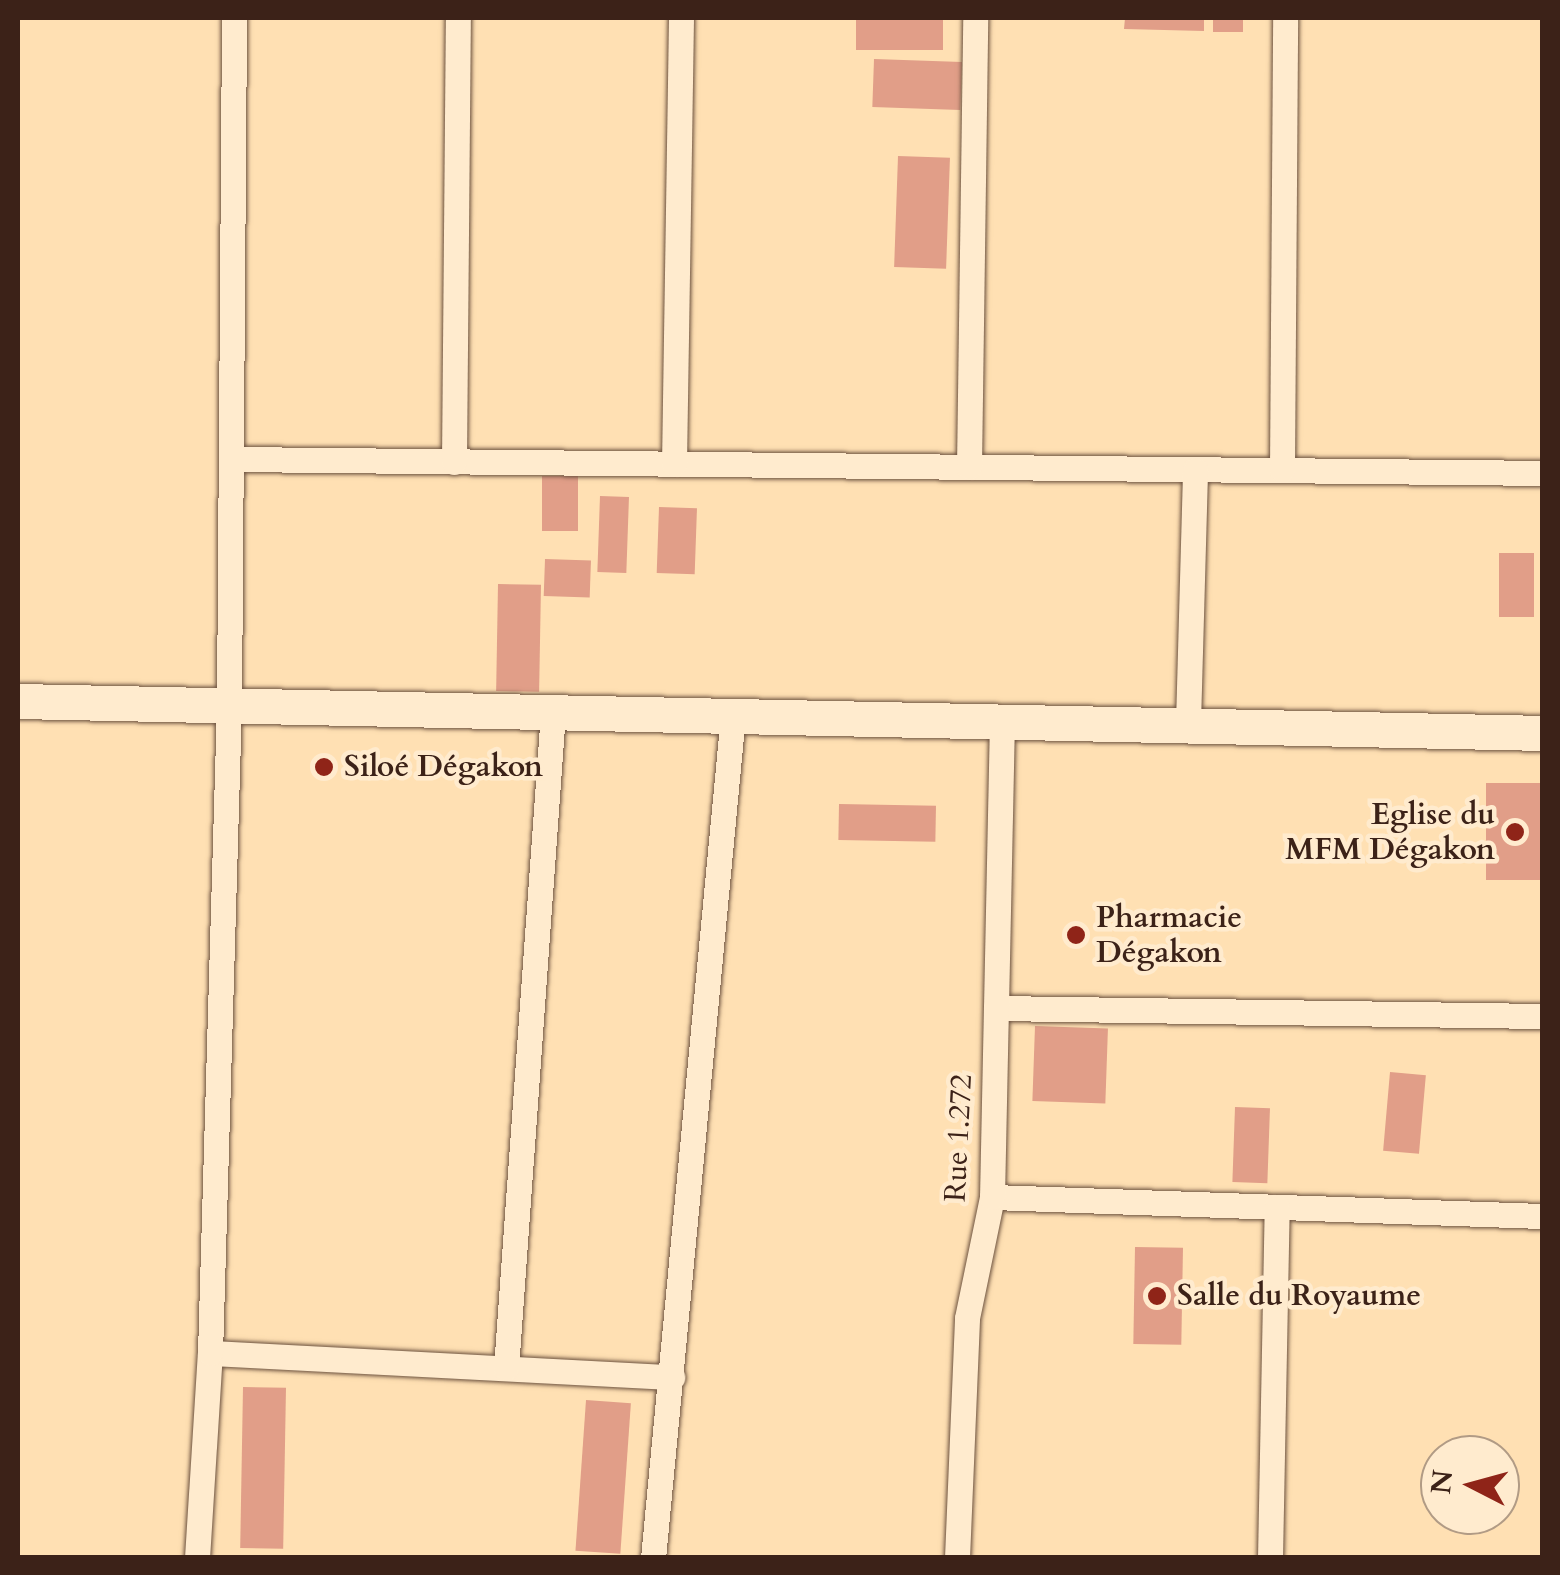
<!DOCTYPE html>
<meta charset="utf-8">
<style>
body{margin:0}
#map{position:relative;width:1560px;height:1575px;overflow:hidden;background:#ffe0b3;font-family:Cardo,serif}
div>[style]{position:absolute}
.building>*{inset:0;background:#e19e88;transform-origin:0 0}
.roads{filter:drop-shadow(0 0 2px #6d523f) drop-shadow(0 0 2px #6d523f)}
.street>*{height:25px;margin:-12.5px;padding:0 12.5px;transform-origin:12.5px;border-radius:12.5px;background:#ffebce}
.secondary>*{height:35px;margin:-17.5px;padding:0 17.5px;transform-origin:17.5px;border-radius:17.5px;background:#ffebce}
.dots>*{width:28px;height:28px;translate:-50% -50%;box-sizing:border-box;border:5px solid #ffebce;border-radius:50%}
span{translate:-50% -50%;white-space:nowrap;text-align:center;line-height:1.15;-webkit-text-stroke:9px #ffebce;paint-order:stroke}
.poi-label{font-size:30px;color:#3c2218;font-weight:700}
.left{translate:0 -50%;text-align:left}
.right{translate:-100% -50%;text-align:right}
.street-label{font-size:30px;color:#3c2218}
.frame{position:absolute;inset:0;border:20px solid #3c2218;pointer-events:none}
.north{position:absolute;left:1420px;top:1435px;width:100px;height:100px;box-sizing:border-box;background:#ffebce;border:2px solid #b19b85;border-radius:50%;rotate:276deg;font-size:28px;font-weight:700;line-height:40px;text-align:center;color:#3c2218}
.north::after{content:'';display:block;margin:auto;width:35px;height:45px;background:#8f2418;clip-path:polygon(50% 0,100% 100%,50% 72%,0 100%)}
</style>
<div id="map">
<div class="building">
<i style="left:856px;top:18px;width:87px;height:32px"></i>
<i style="clip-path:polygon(1125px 18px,1204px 18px,1204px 31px,1124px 29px)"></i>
<i style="left:1213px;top:18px;width:30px;height:14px"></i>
<i style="left:874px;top:59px;width:88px;height:48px;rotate:2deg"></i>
<i style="left:898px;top:156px;width:52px;height:111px;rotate:2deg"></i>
<i style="left:542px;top:476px;width:36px;height:55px"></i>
<i style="left:600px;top:496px;width:29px;height:76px;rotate:2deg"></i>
<i style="left:659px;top:507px;width:38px;height:66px;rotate:2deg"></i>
<i style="left:1499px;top:553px;width:35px;height:64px"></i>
<i style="left:545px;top:559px;width:46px;height:37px;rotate:2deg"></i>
<i style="left:498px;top:584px;width:43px;height:107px;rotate:1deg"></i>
<i style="left:1542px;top:783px;width:97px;height:56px;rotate:90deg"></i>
<i style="left:839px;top:804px;width:97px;height:36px;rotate:1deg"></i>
<i style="left:1035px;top:1026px;width:73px;height:75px;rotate:2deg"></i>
<i style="left:1390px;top:1072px;width:36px;height:79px;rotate:5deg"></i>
<i style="left:1235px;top:1107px;width:35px;height:75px;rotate:2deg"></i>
<i style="left:1135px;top:1247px;width:48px;height:97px;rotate:1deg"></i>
<i style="left:243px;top:1387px;width:43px;height:161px;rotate:1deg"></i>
<i style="left:586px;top:1400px;width:45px;height:151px;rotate:4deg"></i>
</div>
<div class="roads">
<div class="street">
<i style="left:234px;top:459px;width:1308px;rotate:0.61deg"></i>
<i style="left:454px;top:462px;width:444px;rotate:-89.5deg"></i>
<i style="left:674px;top:464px;width:446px;rotate:-89.1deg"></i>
<i style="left:969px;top:467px;width:449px;rotate:-89.2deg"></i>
<i style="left:1282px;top:470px;width:452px;rotate:-89.6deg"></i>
<i style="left:1188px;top:723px;width:253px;rotate:-88.4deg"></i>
<i style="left:996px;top:1008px;width:546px;rotate:0.84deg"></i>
<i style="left:992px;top:1197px;width:550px;rotate:1.98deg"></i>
<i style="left:210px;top:1353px;width:463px;rotate:3deg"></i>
<i style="left:506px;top:1368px;width:658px;rotate:-85.9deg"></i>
<i style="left:197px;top:1558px;width:205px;rotate:-86.4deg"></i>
<i style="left:210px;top:1353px;width:649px;rotate:-88.32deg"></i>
<i style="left:229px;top:704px;width:686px;rotate:-89.58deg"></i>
<i style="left:653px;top:1558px;width:847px;rotate:-84.58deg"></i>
<i style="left:957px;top:1558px;width:240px;rotate:-87.6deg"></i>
<i style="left:967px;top:1318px;width:124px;rotate:-78.3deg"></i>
<i style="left:992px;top:1197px;width:477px;rotate:-88.8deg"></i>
<i style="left:1270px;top:1558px;width:351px;rotate:-88.9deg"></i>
</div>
<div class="secondary">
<i style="left:18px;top:701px;width:1524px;rotate:1.2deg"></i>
</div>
</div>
<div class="dots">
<i style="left:324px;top:767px;background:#8f2418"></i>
<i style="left:1515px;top:832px;background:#8f2418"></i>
<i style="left:1076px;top:935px;background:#8f2418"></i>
<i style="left:1157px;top:1296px;background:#8f2418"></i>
</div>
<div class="poi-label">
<span class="left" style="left:344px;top:767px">Siloé Dégakon</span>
<span class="right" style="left:1495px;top:832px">Eglise du<br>MFM Dégakon</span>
<span class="left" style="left:1096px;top:935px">Pharmacie<br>Dégakon</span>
<span class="left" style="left:1177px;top:1296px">Salle du Royaume</span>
</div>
<div class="street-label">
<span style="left:959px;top:1138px;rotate:-87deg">Rue 1.272</span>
</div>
<div class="frame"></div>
<div class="north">N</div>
</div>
